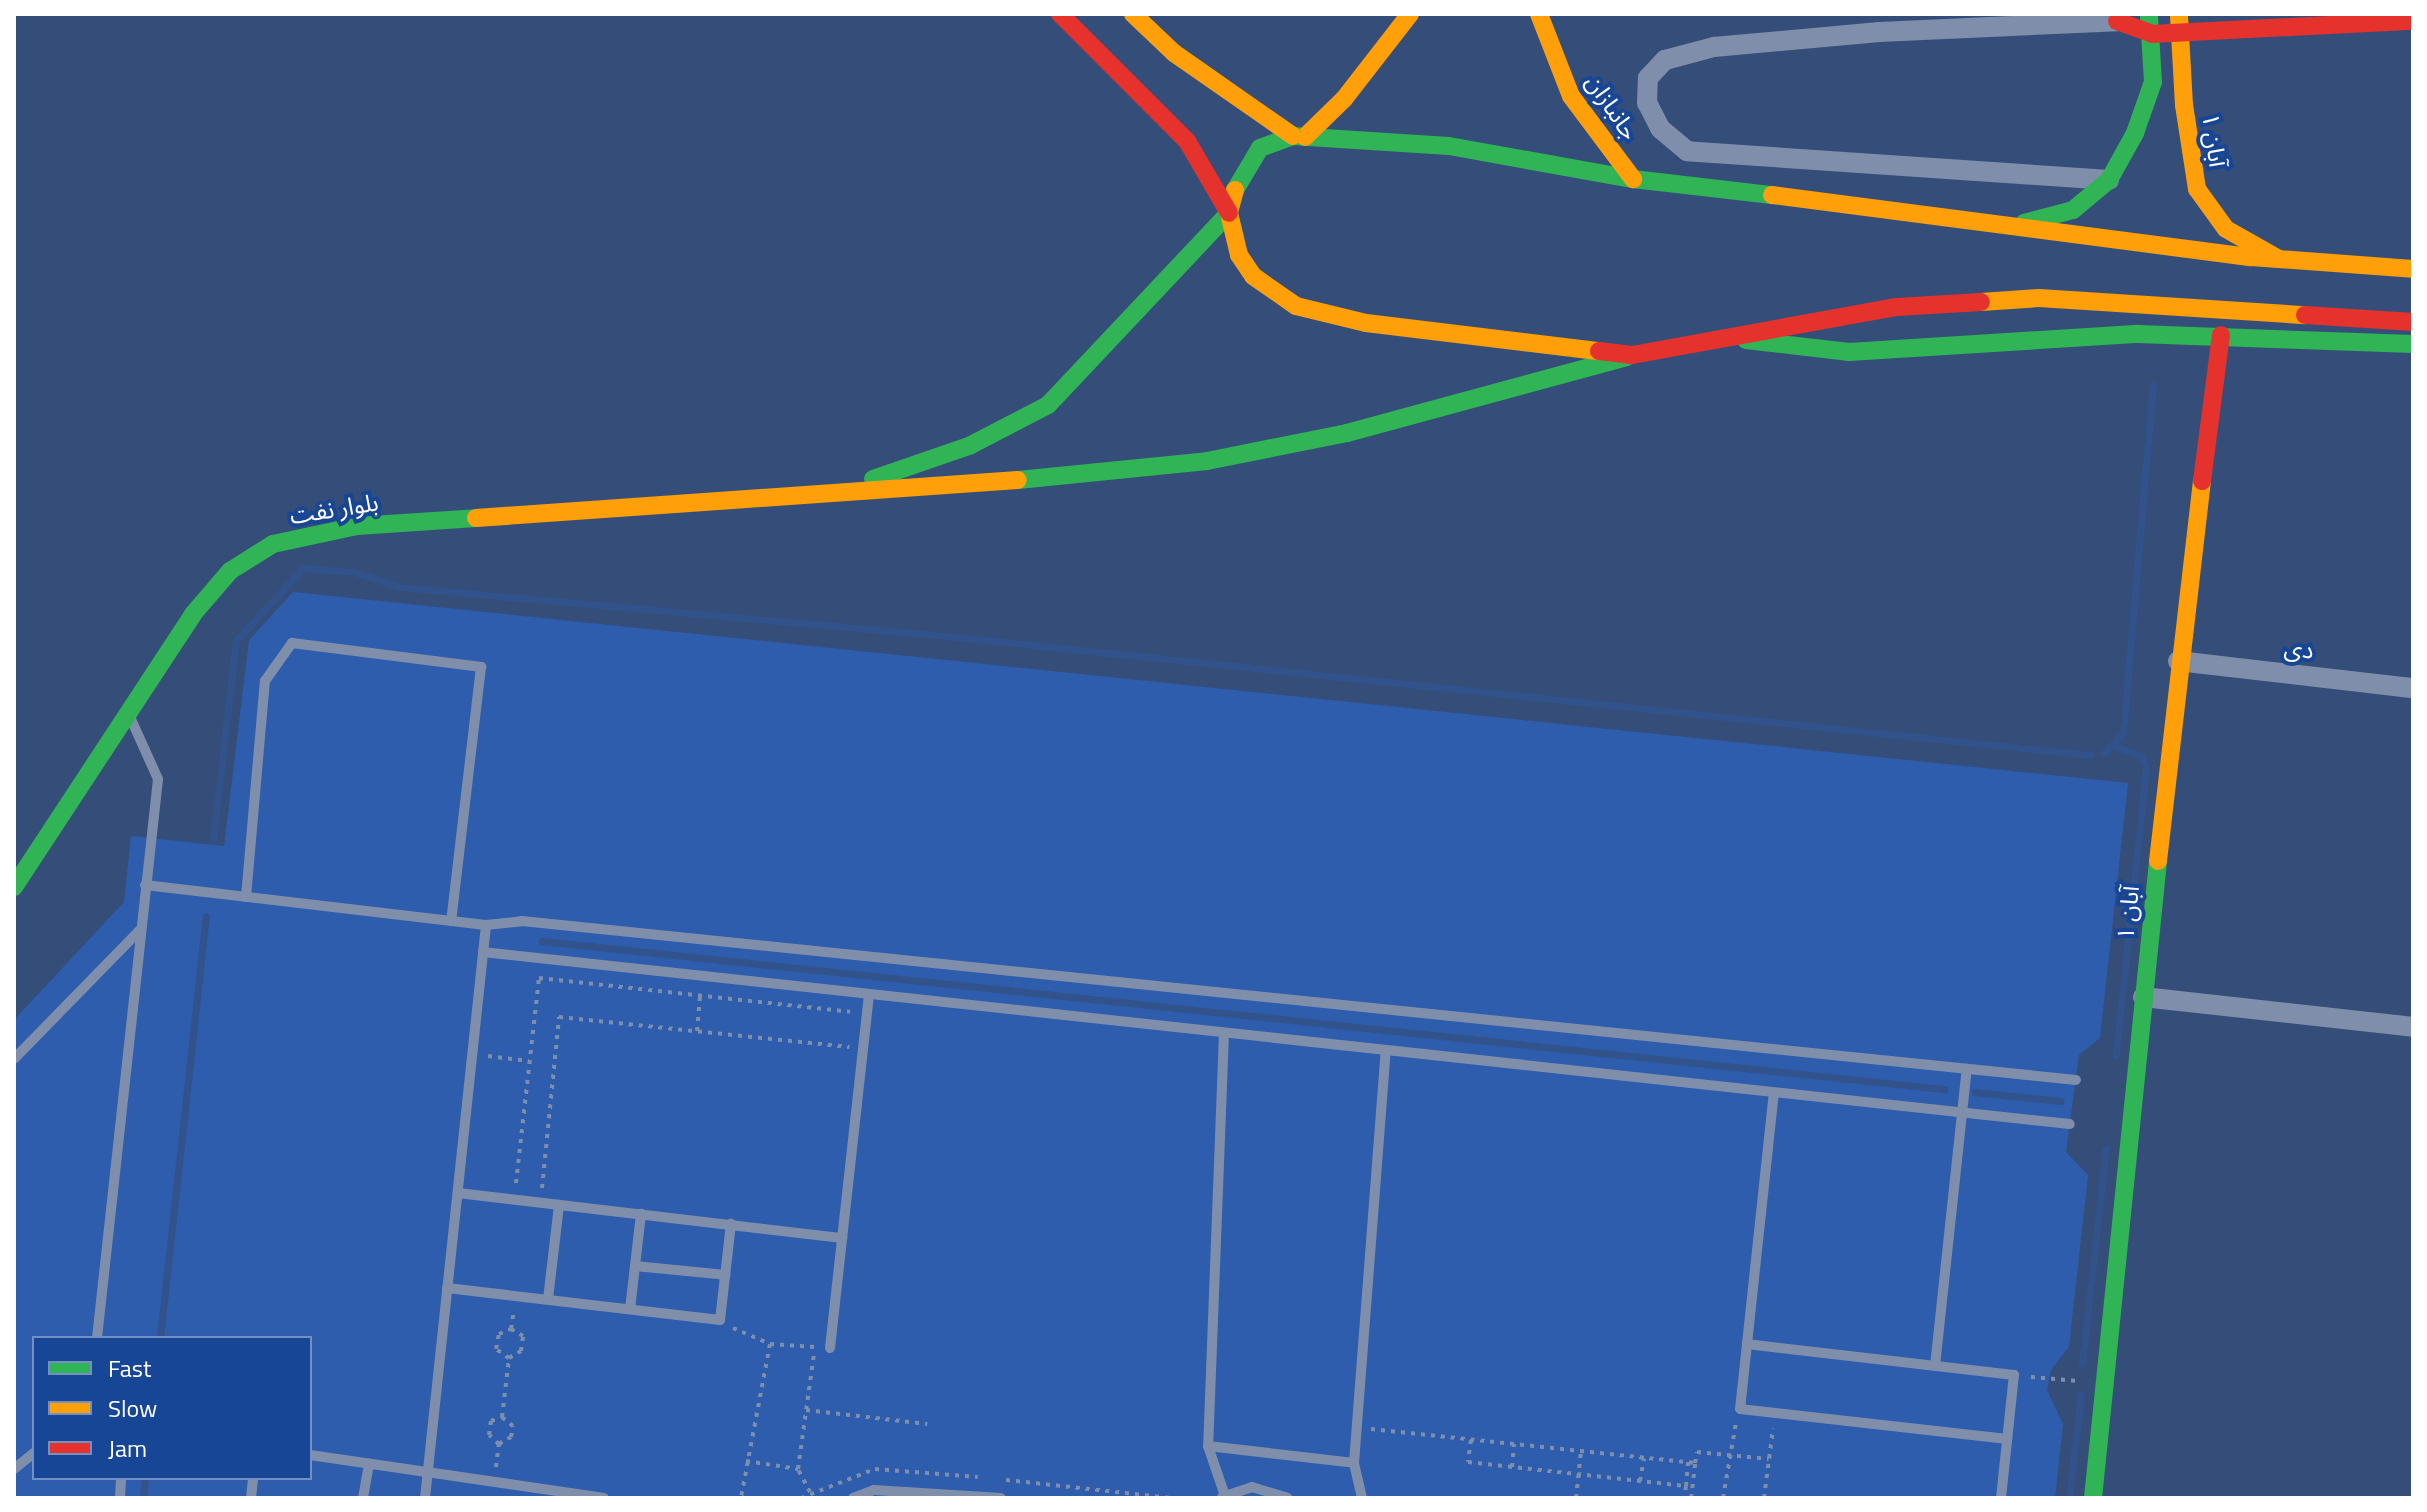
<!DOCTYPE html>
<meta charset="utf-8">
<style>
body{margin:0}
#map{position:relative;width:2427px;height:1512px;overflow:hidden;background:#354e79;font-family:"Titillium Web","Noto Sans Arabic",sans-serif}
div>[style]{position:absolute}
.green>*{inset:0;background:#2d5dac}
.stream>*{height:7px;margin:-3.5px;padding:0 3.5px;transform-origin:3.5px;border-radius:3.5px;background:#31528b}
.path>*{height:4px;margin-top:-2px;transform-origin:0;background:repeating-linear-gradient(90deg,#7f8fab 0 4px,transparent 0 10px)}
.lane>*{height:10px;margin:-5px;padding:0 5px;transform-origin:5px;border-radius:5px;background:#7f8fab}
.street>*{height:20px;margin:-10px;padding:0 10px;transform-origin:10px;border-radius:10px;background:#7f8fab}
.fast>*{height:18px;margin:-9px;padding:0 9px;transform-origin:9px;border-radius:9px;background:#30b455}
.slow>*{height:18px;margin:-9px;padding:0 9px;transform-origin:9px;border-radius:9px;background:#ff9f0a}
.jam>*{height:18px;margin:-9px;padding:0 9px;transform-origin:9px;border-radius:9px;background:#e5322d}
span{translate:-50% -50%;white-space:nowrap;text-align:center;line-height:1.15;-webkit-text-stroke:8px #184696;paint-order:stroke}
.street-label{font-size:24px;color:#fff}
.frame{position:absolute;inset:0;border:16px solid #fff;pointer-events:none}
.legend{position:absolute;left:32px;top:1336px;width:280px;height:144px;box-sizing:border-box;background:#184696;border:2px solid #7490c0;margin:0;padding:10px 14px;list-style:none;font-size:24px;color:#fff}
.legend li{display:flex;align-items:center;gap:16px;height:40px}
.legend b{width:40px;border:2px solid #7490c0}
</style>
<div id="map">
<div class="green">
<i style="clip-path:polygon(evenodd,293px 592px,2128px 783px,2100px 1038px,2079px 1055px,2066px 1152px,2088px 1175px,2069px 1347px,2051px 1370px,2047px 1390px,2063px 1424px,2055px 1498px,14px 1498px,14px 1020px,124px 902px,131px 836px,224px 846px,249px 640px,293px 592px,34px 1338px,310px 1338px,310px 1478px,34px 1478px,34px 1338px)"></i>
</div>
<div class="stream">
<i style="left:2115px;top:746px;width:29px;rotate:22deg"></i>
<i style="left:2142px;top:757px;width:12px;rotate:70deg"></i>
<i style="left:2146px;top:768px;width:289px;rotate:96deg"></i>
<i style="left:2104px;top:753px;width:28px;rotate:-46deg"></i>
<i style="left:2123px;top:733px;width:349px;rotate:-85.1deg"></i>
<i style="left:213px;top:839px;width:199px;rotate:-83.4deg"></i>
<i style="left:236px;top:641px;width:99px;rotate:-47.5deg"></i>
<i style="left:303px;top:568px;width:51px;rotate:4.5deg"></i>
<i style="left:354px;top:572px;width:47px;rotate:18.4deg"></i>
<i style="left:399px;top:587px;width:549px;rotate:5.12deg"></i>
<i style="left:946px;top:636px;width:1150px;rotate:5.94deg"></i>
<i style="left:542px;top:941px;width:1410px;rotate:6.03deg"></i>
<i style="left:1975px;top:1092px;width:86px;rotate:6deg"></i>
<i style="left:160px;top:1338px;width:424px;rotate:-83.8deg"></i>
<i style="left:2082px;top:1364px;width:217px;rotate:-83.7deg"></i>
<i style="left:143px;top:1498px;width:20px;rotate:-84deg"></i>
<i style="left:2069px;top:1498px;width:104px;rotate:-83.4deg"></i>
</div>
<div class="path">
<i style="left:539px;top:978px;width:313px;rotate:6.2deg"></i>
<i style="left:697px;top:1031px;width:35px;rotate:-85deg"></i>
<i style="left:488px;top:1056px;width:41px;rotate:7deg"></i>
<i style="left:516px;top:1183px;width:207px;rotate:-83.6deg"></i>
<i style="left:542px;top:1188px;width:172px;rotate:-84.3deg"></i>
<i style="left:559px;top:1017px;width:292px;rotate:5.9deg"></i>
<i style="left:733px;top:1328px;width:40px;rotate:23.4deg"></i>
<i style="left:770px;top:1344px;width:157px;rotate:100.7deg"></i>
<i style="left:770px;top:1344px;width:45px;rotate:3.8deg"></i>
<i style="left:509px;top:1358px;width:16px;rotate:-145deg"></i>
<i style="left:496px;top:1349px;width:15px;rotate:-79deg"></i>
<i style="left:499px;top:1334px;width:13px;rotate:-23deg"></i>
<i style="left:2031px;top:1377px;width:47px;rotate:4.9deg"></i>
<i style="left:806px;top:1410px;width:122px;rotate:6.6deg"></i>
<i style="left:1371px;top:1429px;width:326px;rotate:6deg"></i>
<i style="left:1695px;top:1463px;width:11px;rotate:-80deg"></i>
<i style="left:1697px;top:1452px;width:72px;rotate:5.6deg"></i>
<i style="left:1471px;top:1440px;width:22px;rotate:98deg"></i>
<i style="left:1468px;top:1462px;width:219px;rotate:6.3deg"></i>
<i style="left:1686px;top:1486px;width:12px;rotate:99deg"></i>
<i style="left:499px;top:1444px;width:13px;rotate:-138deg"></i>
<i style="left:489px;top:1435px;width:14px;rotate:-82deg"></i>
<i style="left:491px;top:1421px;width:12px;rotate:-20deg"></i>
<i style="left:746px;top:1461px;width:53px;rotate:8.7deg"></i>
<i style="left:496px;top:1467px;width:23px;rotate:-83deg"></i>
<i style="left:499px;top:1444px;width:14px;rotate:-30deg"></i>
<i style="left:511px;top:1437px;width:11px;rotate:-80deg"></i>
<i style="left:513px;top:1426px;width:14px;rotate:-141deg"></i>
<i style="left:502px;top:1417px;width:59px;rotate:-83.2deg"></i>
<i style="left:509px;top:1358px;width:14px;rotate:-30deg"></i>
<i style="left:521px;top:1351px;width:15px;rotate:-82deg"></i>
<i style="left:523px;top:1336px;width:14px;rotate:-150deg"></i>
<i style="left:511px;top:1329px;width:19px;rotate:-81deg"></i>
<i style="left:1512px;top:1467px;width:23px;rotate:-85deg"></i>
<i style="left:1006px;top:1480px;width:166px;rotate:6.2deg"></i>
<i style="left:1640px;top:1481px;width:23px;rotate:-80deg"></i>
<i style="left:1686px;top:1486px;width:24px;rotate:-85deg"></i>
<i style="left:810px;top:1492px;width:26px;rotate:-118deg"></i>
<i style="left:798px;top:1469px;width:117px;rotate:-82.1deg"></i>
<i style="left:801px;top:1498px;width:79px;rotate:-21.4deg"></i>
<i style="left:875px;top:1469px;width:103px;rotate:4.4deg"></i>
<i style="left:1576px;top:1498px;width:47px;rotate:-83.9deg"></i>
<i style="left:1691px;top:1498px;width:35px;rotate:-83deg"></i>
<i style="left:1723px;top:1498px;width:76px;rotate:-80.2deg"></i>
<i style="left:1764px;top:1498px;width:70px;rotate:-82.6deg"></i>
</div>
<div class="lane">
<i style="left:145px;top:885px;width:343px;rotate:6.7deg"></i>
<i style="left:486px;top:925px;width:36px;rotate:-6deg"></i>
<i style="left:522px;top:921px;width:1562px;rotate:5.84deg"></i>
<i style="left:246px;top:897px;width:217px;rotate:-85deg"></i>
<i style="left:265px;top:681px;width:47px;rotate:-54.6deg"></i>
<i style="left:292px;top:643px;width:191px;rotate:7.2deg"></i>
<i style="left:481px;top:667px;width:256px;rotate:96.7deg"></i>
<i style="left:483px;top:952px;width:1596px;rotate:6.19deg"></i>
<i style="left:1224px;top:1033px;width:413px;rotate:92.2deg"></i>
<i style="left:1208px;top:1446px;width:53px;rotate:71.2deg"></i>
<i style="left:14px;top:1059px;width:180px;rotate:-45.7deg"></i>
<i style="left:458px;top:1193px;width:387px;rotate:6.7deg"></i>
<i style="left:635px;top:1266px;width:91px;rotate:5.6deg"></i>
<i style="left:447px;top:1288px;width:275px;rotate:6.7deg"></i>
<i style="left:720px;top:1320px;width:97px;rotate:-83.5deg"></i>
<i style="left:548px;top:1299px;width:95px;rotate:-83.3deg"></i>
<i style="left:630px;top:1309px;width:96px;rotate:-83.4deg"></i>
<i style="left:97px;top:1338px;width:562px;rotate:-83.77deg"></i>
<i style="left:158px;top:779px;width:68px;rotate:-114.3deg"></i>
<i style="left:1747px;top:1344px;width:252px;rotate:-83.9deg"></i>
<i style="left:830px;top:1348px;width:356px;rotate:-83.7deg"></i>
<i style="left:1935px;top:1366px;width:299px;rotate:-83.9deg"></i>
<i style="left:1208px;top:1446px;width:147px;rotate:6.6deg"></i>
<i style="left:310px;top:1455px;width:297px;rotate:8.3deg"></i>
<i style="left:14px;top:1469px;width:26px;rotate:-39deg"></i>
<i style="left:1222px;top:1497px;width:32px;rotate:-18deg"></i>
<i style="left:1252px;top:1487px;width:37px;rotate:17deg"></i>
<i style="left:120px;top:1498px;width:20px;rotate:-87deg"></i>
<i style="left:251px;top:1498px;width:20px;rotate:-84deg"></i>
<i style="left:363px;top:1498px;width:35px;rotate:-80deg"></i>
<i style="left:425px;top:1498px;width:576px;rotate:-83.92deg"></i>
<i style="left:853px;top:1498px;width:22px;rotate:-21deg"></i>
<i style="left:874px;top:1490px;width:127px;rotate:3.6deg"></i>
<i style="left:1362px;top:1498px;width:36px;rotate:-103deg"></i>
<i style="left:1354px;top:1463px;width:413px;rotate:-85.6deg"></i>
<i style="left:2001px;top:1498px;width:124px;rotate:-84deg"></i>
<i style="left:2014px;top:1375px;width:269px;rotate:-173.4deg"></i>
<i style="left:1747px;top:1344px;width:65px;rotate:96.1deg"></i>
<i style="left:1740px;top:1409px;width:269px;rotate:6.4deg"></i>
</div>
<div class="street">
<i style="left:2109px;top:180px;width:423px;rotate:-176.1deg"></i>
<i style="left:1687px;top:151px;width:35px;rotate:-140deg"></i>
<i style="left:1660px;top:128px;width:28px;rotate:-117deg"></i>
<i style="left:1647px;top:103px;width:25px;rotate:-88deg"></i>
<i style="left:1648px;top:78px;width:25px;rotate:-47deg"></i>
<i style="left:1665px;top:60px;width:51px;rotate:-14.9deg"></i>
<i style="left:1714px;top:47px;width:166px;rotate:-5.2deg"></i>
<i style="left:1879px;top:32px;width:238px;rotate:-2.6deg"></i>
<i style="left:2178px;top:661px;width:237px;rotate:6.6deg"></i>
<i style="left:2143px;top:997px;width:272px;rotate:6.3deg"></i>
</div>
<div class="fast">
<i style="left:1235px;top:190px;width:49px;rotate:-59.2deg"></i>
<i style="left:1260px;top:148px;width:35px;rotate:-20deg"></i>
<i style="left:1293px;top:136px;width:156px;rotate:3.7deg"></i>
<i style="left:1449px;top:146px;width:187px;rotate:10.2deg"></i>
<i style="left:1633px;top:179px;width:140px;rotate:6.6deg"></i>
<i style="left:2024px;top:223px;width:51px;rotate:-14.9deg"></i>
<i style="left:2073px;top:210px;width:47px;rotate:-39.8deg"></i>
<i style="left:2109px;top:180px;width:54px;rotate:-61deg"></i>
<i style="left:2135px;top:133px;width:54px;rotate:-70.6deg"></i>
<i style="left:2153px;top:82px;width:66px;rotate:-93.5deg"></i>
<i style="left:1746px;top:340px;width:104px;rotate:6.6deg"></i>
<i style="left:1849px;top:352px;width:290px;rotate:-3.6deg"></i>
<i style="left:2138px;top:334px;width:275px;rotate:2.1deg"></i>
<i style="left:873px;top:479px;width:102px;rotate:-19deg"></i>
<i style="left:969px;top:446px;width:89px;rotate:-27.4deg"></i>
<i style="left:1048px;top:405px;width:264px;rotate:-46.7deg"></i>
<i style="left:1018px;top:480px;width:190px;rotate:-5.7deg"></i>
<i style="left:1207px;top:461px;width:143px;rotate:-11.3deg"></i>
<i style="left:1347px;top:433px;width:290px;rotate:-15.2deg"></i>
<i style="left:14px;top:887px;width:326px;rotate:-56.7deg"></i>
<i style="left:193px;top:614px;width:57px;rotate:-49.3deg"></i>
<i style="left:230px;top:571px;width:51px;rotate:-32.1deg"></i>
<i style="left:273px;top:544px;width:86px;rotate:-12.1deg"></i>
<i style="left:357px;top:526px;width:119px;rotate:-3.8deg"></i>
<i style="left:2093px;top:1498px;width:640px;rotate:-84.17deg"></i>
</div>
<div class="slow">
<i style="left:1133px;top:14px;width:57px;rotate:43.6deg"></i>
<i style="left:1174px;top:53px;width:145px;rotate:34.9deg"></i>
<i style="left:1539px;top:14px;width:88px;rotate:68.7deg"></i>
<i style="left:1571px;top:96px;width:104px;rotate:53.2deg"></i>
<i style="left:2179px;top:16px;width:89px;rotate:86.8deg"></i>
<i style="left:2184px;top:105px;width:85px;rotate:81.2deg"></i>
<i style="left:2197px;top:189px;width:49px;rotate:54.1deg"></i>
<i style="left:2226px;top:229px;width:61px;rotate:29.5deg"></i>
<i style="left:1305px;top:137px;width:54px;rotate:-44.3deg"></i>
<i style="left:1344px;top:99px;width:108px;rotate:-52.2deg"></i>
<i style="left:1235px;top:190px;width:24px;rotate:105deg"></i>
<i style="left:1229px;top:213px;width:43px;rotate:76.6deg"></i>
<i style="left:1239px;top:255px;width:25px;rotate:56deg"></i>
<i style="left:1253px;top:276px;width:52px;rotate:34.9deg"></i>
<i style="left:1296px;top:306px;width:72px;rotate:13.7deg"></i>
<i style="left:1366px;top:323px;width:235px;rotate:6.9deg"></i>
<i style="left:1772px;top:195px;width:483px;rotate:7.4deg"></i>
<i style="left:2251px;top:257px;width:162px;rotate:4.2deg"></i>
<i style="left:1981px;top:302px;width:58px;rotate:-3.9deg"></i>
<i style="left:2039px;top:298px;width:267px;rotate:3.7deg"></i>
<i style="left:476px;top:518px;width:543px;rotate:-4.01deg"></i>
<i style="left:2158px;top:861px;width:383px;rotate:-83.4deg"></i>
</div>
<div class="jam">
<i style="left:1060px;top:14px;width:180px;rotate:45deg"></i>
<i style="left:1187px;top:141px;width:83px;rotate:59.7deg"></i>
<i style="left:2117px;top:21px;width:37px;rotate:20deg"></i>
<i style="left:2152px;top:34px;width:261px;rotate:-2.9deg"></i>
<i style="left:2305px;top:315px;width:108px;rotate:3.7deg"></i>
<i style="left:1599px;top:351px;width:33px;rotate:7deg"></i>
<i style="left:1632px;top:355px;width:269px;rotate:-10.3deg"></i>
<i style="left:1897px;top:307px;width:84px;rotate:-3.4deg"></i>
<i style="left:2202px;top:481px;width:147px;rotate:-82.6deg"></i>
</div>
<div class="street-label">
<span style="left:1612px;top:107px;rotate:56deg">جانبازان</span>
<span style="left:2214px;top:140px;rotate:82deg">آبان ۱</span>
<span style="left:334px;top:509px;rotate:-9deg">بلوار نفت</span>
<span style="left:2299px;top:649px;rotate:6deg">دی</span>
<span style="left:2128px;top:913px;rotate:-84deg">آبان ۱</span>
</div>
<div class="frame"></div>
<ul class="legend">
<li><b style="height:10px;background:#30b455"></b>Fast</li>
<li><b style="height:10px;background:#ff9f0a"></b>Slow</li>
<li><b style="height:10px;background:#e5322d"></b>Jam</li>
</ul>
</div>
